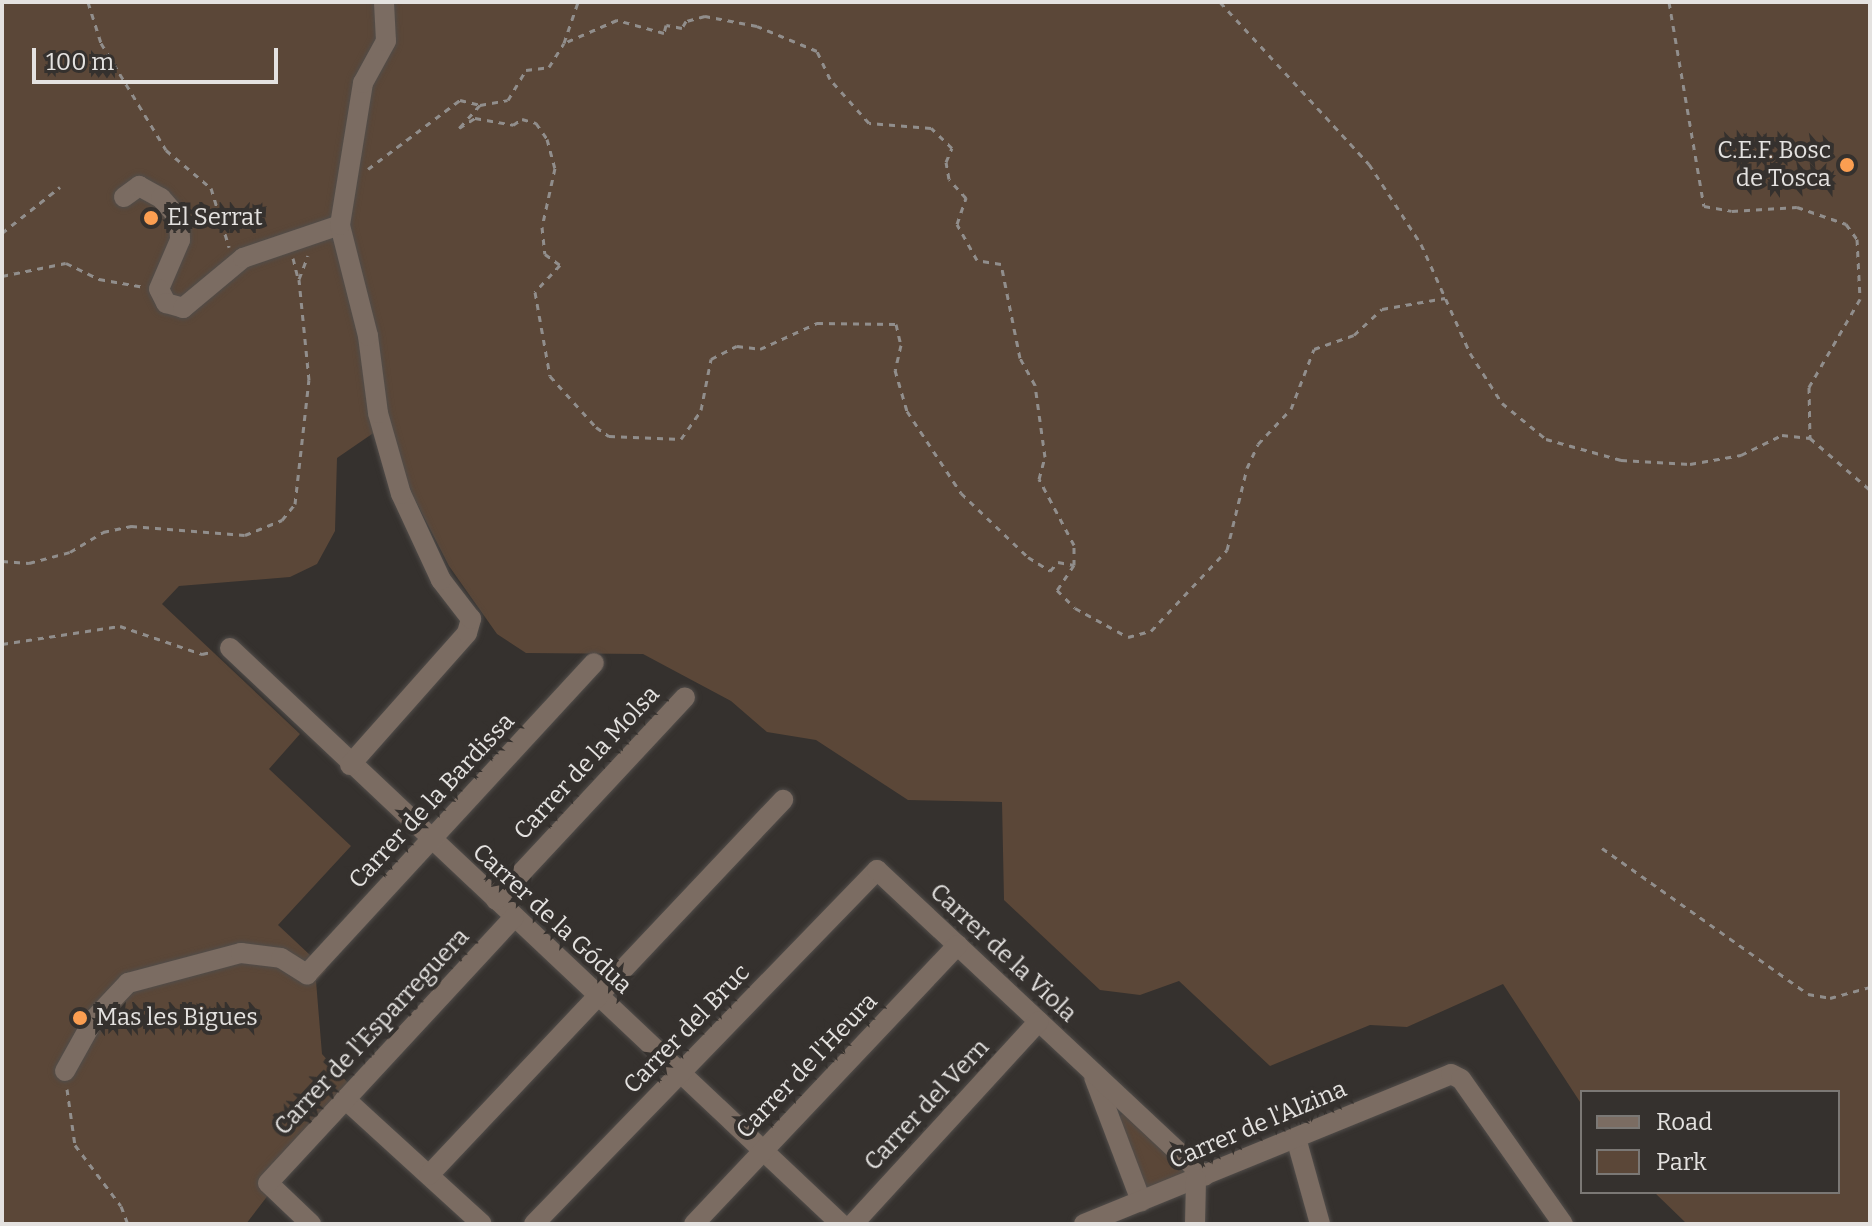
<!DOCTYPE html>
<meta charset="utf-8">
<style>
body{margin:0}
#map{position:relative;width:1872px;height:1226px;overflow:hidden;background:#35312e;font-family:Bitter,serif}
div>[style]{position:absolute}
.green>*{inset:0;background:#5b4738}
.path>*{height:3px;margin-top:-1.5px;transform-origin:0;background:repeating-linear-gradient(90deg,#918e8c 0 6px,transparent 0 12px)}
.roads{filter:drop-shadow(0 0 2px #514d4a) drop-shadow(0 0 2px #514d4a)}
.minor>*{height:20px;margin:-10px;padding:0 10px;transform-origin:10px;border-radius:10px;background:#7b6c62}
.dots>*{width:22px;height:22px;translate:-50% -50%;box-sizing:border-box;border:4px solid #35312e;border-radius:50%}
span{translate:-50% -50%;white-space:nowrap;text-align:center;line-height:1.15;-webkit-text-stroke:8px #35312e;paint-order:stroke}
.poi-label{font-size:24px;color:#e4e2e0}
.right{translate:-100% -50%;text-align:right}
.left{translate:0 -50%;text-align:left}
.street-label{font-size:24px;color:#e4e2e0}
.frame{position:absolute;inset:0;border:4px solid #e4e2e0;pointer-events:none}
.legend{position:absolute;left:1580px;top:1090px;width:260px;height:104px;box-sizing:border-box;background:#35312e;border:2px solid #7b7875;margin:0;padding:10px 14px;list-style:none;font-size:24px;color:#e4e2e0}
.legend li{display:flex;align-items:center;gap:16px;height:40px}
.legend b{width:40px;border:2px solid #7b7875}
.scale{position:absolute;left:32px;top:48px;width:246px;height:36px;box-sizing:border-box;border:4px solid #e4e2e0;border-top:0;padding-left:10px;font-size:24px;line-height:28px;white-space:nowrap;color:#e4e2e0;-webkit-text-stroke:6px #35312e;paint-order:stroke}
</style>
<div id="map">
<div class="green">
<i style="clip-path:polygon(2px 2px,1870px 2px,1870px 1224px,1687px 1224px,1654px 1192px,1838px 1192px,1838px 1092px,1582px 1092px,1582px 1105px,1503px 984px,1407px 1027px,1370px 1025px,1270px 1066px,1179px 981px,1140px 995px,1100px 990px,1004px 900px,1002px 802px,908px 800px,816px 740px,767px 732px,731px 701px,643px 654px,526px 653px,497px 634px,449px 566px,412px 494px,388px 423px,337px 458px,335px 531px,317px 564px,290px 577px,179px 586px,162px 604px,300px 734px,269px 769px,351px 846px,278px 925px,326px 970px,316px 981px,322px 1054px,348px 1083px,335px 1097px,341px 1120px,299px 1155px,246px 1224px,2px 1224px)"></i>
<i style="clip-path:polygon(1123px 1113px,1188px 1175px,1148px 1190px,1117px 1119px)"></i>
</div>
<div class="path">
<i style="left:88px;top:2px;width:43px;rotate:72.4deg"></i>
<i style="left:101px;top:43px;width:125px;rotate:58.7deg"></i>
<i style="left:166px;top:150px;width:59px;rotate:40.2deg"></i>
<i style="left:211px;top:188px;width:62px;rotate:73deg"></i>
<i style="left:1220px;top:2px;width:220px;rotate:47.4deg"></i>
<i style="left:1369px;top:164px;width:95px;rotate:57deg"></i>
<i style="left:1421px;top:244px;width:120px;rotate:65.8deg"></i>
<i style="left:1470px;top:353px;width:59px;rotate:57.4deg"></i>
<i style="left:1502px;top:403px;width:57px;rotate:39.3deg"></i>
<i style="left:1546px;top:439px;width:78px;rotate:15.6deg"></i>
<i style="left:1621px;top:460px;width:69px;rotate:3.3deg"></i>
<i style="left:1690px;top:464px;width:52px;rotate:-10deg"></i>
<i style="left:1741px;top:455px;width:46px;rotate:-26deg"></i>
<i style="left:1782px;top:435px;width:28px;rotate:6deg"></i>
<i style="left:1810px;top:438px;width:79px;rotate:40.9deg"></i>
<i style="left:1669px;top:2px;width:207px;rotate:80.3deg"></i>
<i style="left:1704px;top:206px;width:28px;rotate:10deg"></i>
<i style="left:1732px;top:211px;width:65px;rotate:-3.5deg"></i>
<i style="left:1797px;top:207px;width:52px;rotate:19.1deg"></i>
<i style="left:1846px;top:224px;width:19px;rotate:54deg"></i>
<i style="left:1857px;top:239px;width:60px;rotate:87.1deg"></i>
<i style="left:1860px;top:299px;width:102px;rotate:120.1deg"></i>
<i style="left:1809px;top:387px;width:51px;rotate:88.9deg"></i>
<i style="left:480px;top:105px;width:31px;rotate:132deg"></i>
<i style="left:459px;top:128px;width:19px;rotate:-32deg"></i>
<i style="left:475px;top:118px;width:39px;rotate:10deg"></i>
<i style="left:513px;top:125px;width:11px;rotate:-34deg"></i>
<i style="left:522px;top:119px;width:15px;rotate:16deg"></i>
<i style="left:536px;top:123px;width:19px;rotate:55deg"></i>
<i style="left:547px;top:139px;width:30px;rotate:75deg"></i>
<i style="left:555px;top:168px;width:60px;rotate:102.4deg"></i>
<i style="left:542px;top:227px;width:27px;rotate:84deg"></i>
<i style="left:545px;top:254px;width:19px;rotate:36deg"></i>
<i style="left:560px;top:265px;width:37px;rotate:133deg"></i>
<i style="left:535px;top:292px;width:85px;rotate:79.9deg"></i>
<i style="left:550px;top:376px;width:69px;rotate:48deg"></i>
<i style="left:596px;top:427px;width:16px;rotate:35deg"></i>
<i style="left:609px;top:436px;width:72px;rotate:2.4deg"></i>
<i style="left:681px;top:439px;width:35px;rotate:-55deg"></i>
<i style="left:701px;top:410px;width:52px;rotate:-78.9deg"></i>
<i style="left:711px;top:359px;width:29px;rotate:-27deg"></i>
<i style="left:737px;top:346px;width:23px;rotate:7deg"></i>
<i style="left:760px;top:349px;width:63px;rotate:-24.5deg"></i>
<i style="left:817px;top:323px;width:79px;rotate:0.7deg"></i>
<i style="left:896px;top:324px;width:22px;rotate:77deg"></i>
<i style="left:901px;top:345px;width:26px;rotate:103deg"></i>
<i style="left:895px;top:370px;width:43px;rotate:73.7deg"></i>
<i style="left:907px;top:411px;width:98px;rotate:56.6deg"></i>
<i style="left:961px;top:493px;width:93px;rotate:43.7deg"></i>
<i style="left:1028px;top:557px;width:26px;rotate:32deg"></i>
<i style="left:1050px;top:571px;width:12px;rotate:-48deg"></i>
<i style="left:1058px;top:562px;width:16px;rotate:11deg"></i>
<i style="left:1074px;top:565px;width:20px;rotate:-90deg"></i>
<i style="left:1074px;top:545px;width:75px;rotate:-117.9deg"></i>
<i style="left:1039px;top:479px;width:23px;rotate:-75deg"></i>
<i style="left:1045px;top:457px;width:73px;rotate:-97.9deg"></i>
<i style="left:1035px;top:385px;width:31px;rotate:-119deg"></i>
<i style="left:1020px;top:358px;width:96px;rotate:-101.4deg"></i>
<i style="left:1001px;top:264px;width:24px;rotate:-171deg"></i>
<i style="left:977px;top:260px;width:41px;rotate:-119.1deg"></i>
<i style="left:957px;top:224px;width:28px;rotate:-71deg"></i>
<i style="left:966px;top:198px;width:25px;rotate:-132deg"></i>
<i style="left:949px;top:179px;width:17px;rotate:-100deg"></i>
<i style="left:946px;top:162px;width:15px;rotate:-67deg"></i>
<i style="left:952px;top:148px;width:29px;rotate:-136deg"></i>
<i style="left:931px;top:128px;width:62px;rotate:-175.4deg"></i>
<i style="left:869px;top:123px;width:59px;rotate:-131.6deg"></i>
<i style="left:830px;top:79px;width:31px;rotate:-115deg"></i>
<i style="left:817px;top:51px;width:65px;rotate:-157.4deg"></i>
<i style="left:757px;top:26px;width:53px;rotate:-169.1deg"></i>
<i style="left:705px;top:16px;width:20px;rotate:165deg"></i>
<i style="left:686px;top:21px;width:8px;rotate:120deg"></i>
<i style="left:682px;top:28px;width:16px;rotate:-169deg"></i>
<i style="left:666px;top:25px;width:8px;rotate:104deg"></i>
<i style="left:664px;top:33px;width:49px;rotate:-164.5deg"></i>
<i style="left:617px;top:20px;width:58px;rotate:156.5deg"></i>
<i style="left:368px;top:169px;width:115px;rotate:-36.9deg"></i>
<i style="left:460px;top:100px;width:21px;rotate:14deg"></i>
<i style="left:480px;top:105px;width:28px;rotate:-10deg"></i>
<i style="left:508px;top:100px;width:35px;rotate:-59deg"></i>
<i style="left:526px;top:70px;width:23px;rotate:-7deg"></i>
<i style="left:549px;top:67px;width:28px;rotate:-58deg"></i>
<i style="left:564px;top:43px;width:43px;rotate:-71.1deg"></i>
<i style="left:2px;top:233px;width:74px;rotate:-38.4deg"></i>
<i style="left:293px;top:258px;width:21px;rotate:76deg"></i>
<i style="left:2px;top:276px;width:65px;rotate:-11.5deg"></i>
<i style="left:66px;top:263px;width:37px;rotate:26deg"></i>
<i style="left:99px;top:279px;width:46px;rotate:10.1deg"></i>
<i style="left:2px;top:561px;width:27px;rotate:4deg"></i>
<i style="left:29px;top:563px;width:42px;rotate:-15deg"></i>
<i style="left:70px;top:552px;width:39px;rotate:-31deg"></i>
<i style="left:103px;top:532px;width:29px;rotate:-12deg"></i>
<i style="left:131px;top:526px;width:114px;rotate:4.5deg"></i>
<i style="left:245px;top:535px;width:40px;rotate:-22deg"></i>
<i style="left:282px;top:520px;width:21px;rotate:-51deg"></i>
<i style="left:295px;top:504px;width:125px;rotate:-83.6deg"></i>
<i style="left:309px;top:380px;width:101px;rotate:-95.7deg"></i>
<i style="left:299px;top:279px;width:25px;rotate:-69deg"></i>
<i style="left:1074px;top:565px;width:30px;rotate:124deg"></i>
<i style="left:1057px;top:590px;width:25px;rotate:45deg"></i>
<i style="left:1075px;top:608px;width:60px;rotate:28.7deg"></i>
<i style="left:1128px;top:637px;width:24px;rotate:-15deg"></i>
<i style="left:1151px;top:631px;width:111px;rotate:-46.8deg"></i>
<i style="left:1227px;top:550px;width:84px;rotate:-76.3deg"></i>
<i style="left:1247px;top:468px;width:26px;rotate:-65deg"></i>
<i style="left:1258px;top:444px;width:48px;rotate:-46.7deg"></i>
<i style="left:1291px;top:409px;width:64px;rotate:-69deg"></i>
<i style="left:1314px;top:349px;width:42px;rotate:-19.3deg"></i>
<i style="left:1354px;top:335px;width:38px;rotate:-43deg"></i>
<i style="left:1382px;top:309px;width:64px;rotate:-9.9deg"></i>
<i style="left:2px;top:644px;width:119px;rotate:-8.7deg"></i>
<i style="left:120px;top:626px;width:87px;rotate:18.9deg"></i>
<i style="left:202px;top:654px;width:9px;rotate:-13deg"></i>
<i style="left:1602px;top:848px;width:252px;rotate:35.3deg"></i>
<i style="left:1808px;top:994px;width:22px;rotate:10deg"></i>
<i style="left:1830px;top:998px;width:41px;rotate:-15.4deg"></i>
<i style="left:67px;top:1089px;width:57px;rotate:81.9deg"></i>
<i style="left:75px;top:1145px;width:76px;rotate:53deg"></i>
<i style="left:121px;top:1206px;width:19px;rotate:69deg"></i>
</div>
<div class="roads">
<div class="minor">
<i style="left:124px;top:197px;width:19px;rotate:-36deg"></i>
<i style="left:139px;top:186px;width:25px;rotate:29deg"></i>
<i style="left:161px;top:198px;width:28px;rotate:49deg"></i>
<i style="left:179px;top:219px;width:21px;rotate:87deg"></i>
<i style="left:180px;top:240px;width:53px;rotate:113.2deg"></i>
<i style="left:159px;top:289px;width:16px;rotate:63deg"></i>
<i style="left:166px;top:303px;width:18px;rotate:16deg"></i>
<i style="left:183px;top:308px;width:78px;rotate:-39.8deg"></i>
<i style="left:243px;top:258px;width:102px;rotate:-18.8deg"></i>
<i style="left:230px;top:648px;width:840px;rotate:43.31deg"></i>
<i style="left:350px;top:765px;width:176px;rotate:-48.4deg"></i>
<i style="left:467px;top:633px;width:15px;rotate:-74deg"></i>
<i style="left:471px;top:619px;width:49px;rotate:-127.6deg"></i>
<i style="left:441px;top:580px;width:95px;rotate:-114.9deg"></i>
<i style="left:401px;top:494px;width:84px;rotate:-105.9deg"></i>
<i style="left:378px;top:413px;width:78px;rotate:-97.4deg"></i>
<i style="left:368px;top:336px;width:114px;rotate:-104.2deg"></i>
<i style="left:340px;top:225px;width:144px;rotate:-80.8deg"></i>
<i style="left:363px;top:83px;width:48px;rotate:-61.3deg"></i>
<i style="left:386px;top:41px;width:39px;rotate:-93deg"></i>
<i style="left:496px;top:900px;width:277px;rotate:-47deg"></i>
<i style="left:65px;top:1071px;width:60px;rotate:-60.9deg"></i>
<i style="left:94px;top:1019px;width:50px;rotate:-46.6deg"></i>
<i style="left:128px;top:983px;width:117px;rotate:-14.9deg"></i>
<i style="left:241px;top:953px;width:40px;rotate:7.1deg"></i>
<i style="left:281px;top:958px;width:31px;rotate:32deg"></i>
<i style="left:307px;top:974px;width:423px;rotate:-47.3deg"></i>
<i style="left:1094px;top:1077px;width:133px;rotate:69.2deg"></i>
<i style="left:345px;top:1099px;width:185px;rotate:42.4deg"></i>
<i style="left:1296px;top:1138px;width:89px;rotate:74.4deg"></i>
<i style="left:429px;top:1175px;width:516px;rotate:-46.65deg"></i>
<i style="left:311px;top:1224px;width:59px;rotate:-136.4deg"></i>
<i style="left:268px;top:1183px;width:362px;rotate:-47.2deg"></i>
<i style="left:534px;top:1224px;width:493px;rotate:-45.9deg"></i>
<i style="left:877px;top:870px;width:448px;rotate:43.1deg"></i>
<i style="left:694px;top:1224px;width:384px;rotate:-46.6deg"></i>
<i style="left:853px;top:1224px;width:275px;rotate:-47.5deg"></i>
<i style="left:1084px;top:1224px;width:396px;rotate:-22.2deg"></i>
<i style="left:1451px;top:1074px;width:11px;rotate:27deg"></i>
<i style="left:1461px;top:1079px;width:177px;rotate:54.9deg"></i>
<i style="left:1195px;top:1224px;width:45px;rotate:-88.7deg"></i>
</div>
</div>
<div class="dots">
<i style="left:1847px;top:165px;background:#fb9e51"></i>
<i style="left:151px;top:218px;background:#fb9e51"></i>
<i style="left:80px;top:1018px;background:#fb9e51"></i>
</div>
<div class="poi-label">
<span class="right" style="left:1831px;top:165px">C.E.F. Bosc<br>de Tosca</span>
<span class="left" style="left:167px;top:218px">El Serrat</span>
<span class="left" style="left:96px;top:1018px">Mas les Bigues</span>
</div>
<div class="street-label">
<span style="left:587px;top:763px;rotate:-47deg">Carrer de la Molsa</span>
<span style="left:432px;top:801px;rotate:-47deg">Carrer de la Bardissa</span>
<span style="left:552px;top:919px;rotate:43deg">Carrer de la Gódua</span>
<span style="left:1003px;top:953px;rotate:43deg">Carrer de la Viola</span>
<span style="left:687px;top:1029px;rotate:-46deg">Carrer del Bruc</span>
<span style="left:372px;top:1032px;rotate:-47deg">Carrer de l'Esparreguera</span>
<span style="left:807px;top:1066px;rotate:-46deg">Carrer de l'Heura</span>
<span style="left:927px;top:1105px;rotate:-47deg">Carrer del Vern</span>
<span style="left:1258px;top:1125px;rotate:-23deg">Carrer de l'Alzina</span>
</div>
<div class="frame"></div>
<ul class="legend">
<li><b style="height:10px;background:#7b6c62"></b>Road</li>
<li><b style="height:22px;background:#5b4738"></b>Park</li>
</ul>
<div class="scale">100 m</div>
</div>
